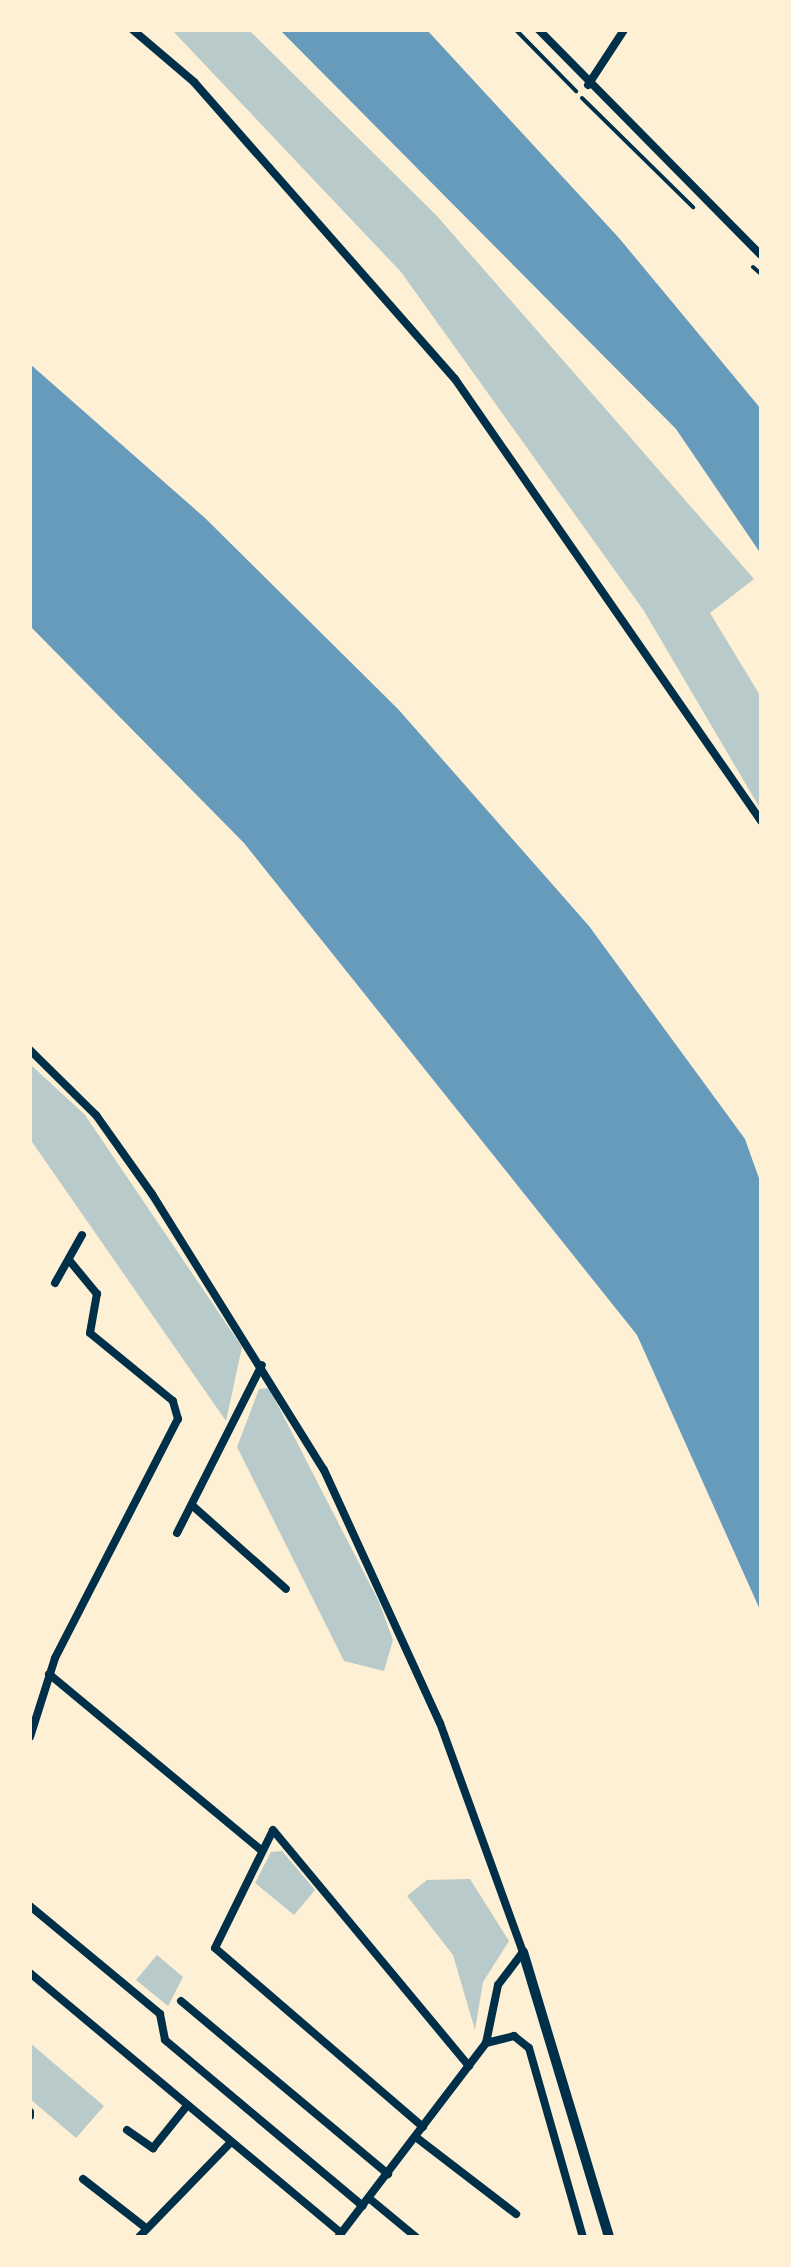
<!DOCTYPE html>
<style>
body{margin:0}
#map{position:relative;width:791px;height:2267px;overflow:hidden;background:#fdf0d5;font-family:"Noto Sans",sans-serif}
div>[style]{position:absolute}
.green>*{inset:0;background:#b9caca}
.water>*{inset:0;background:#669bbc}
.path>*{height:4px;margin:-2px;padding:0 2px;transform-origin:2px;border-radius:2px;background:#003049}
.minor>*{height:8px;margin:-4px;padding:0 4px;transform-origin:4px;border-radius:4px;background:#003049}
.tertiary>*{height:10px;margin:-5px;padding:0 5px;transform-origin:5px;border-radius:5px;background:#003049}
span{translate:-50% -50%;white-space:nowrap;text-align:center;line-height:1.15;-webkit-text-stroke:10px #fdf0d5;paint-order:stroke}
.frame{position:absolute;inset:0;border:32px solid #fdf0d5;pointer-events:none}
</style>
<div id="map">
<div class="green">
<i style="clip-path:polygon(172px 30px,249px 30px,437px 216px,754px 579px,710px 613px,761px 697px,761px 810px,644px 611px,401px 272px)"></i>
<i style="clip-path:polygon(30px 1064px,85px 1115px,242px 1347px,226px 1421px,30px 1139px)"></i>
<i style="clip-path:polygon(269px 1388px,379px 1602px,393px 1640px,384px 1671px,344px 1661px,237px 1447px,259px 1389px)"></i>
<i style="clip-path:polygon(282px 1851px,315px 1890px,294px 1915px,255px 1883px,271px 1852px)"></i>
<i style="clip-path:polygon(470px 1879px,509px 1941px,483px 1982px,475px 2030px,453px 1955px,407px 1896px,427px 1880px)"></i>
<i style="clip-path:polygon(157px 1955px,183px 1977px,168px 2006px,136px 1980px)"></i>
<i style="clip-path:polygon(30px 2043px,104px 2106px,76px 2138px,30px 2099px)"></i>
</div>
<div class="water">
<i style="clip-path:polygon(280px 30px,427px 30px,619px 238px,761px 409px,761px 554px,676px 429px)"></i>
<i style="clip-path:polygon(30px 364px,205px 518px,398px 709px,589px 926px,745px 1139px,761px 1184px,761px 1612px,637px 1335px,244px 843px,30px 626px)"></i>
</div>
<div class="path">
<i style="left:516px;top:30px;width:86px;rotate:45.5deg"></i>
<i style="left:582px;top:98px;width:156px;rotate:44.5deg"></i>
<i style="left:753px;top:267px;width:11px;rotate:41deg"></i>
</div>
<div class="minor">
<i style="left:133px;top:30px;width:80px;rotate:40.4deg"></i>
<i style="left:194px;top:82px;width:395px;rotate:48.7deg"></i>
<i style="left:455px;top:379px;width:538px;rotate:55.3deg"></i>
<i style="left:539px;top:30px;width:316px;rotate:45.4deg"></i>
<i style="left:588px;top:85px;width:66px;rotate:-56.8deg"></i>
<i style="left:30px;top:1050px;width:93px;rotate:44.6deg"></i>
<i style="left:96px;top:1115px;width:97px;rotate:54.7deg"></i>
<i style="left:152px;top:1194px;width:325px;rotate:58.1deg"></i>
<i style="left:324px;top:1470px;width:278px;rotate:65.4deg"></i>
<i style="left:440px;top:1723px;width:244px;rotate:70.1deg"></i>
<i style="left:523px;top:1952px;width:41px;rotate:127.1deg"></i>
<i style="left:498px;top:1985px;width:59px;rotate:101.7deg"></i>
<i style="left:486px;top:2043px;width:244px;rotate:127.3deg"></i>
<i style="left:55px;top:1283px;width:55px;rotate:-60.6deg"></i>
<i style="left:194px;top:1507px;width:123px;rotate:41.7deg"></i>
<i style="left:177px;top:1533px;width:188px;rotate:-63.2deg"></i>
<i style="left:49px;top:1674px;width:277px;rotate:39.7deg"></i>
<i style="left:30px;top:1737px;width:83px;rotate:-72.4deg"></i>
<i style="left:55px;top:1658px;width:269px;rotate:-62.8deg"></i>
<i style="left:178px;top:1419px;width:19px;rotate:-106deg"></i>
<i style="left:173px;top:1401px;width:107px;rotate:-140.7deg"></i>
<i style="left:90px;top:1333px;width:40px;rotate:-80deg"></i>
<i style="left:97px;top:1294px;width:44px;rotate:-129.5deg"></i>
<i style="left:30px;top:1906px;width:169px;rotate:39.7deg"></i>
<i style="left:160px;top:2014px;width:26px;rotate:79deg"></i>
<i style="left:165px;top:2040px;width:258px;rotate:40deg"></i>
<i style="left:30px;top:1973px;width:405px;rotate:39.9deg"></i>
<i style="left:181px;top:2001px;width:270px;rotate:39.9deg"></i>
<i style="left:486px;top:2043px;width:29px;rotate:-14deg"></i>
<i style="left:514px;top:2036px;width:19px;rotate:39deg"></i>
<i style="left:529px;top:2048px;width:197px;rotate:74.1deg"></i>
<i style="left:30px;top:2112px;width:4px;rotate:90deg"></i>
<i style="left:423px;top:2127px;width:274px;rotate:-139.3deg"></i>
<i style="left:215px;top:1948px;width:131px;rotate:-63.8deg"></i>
<i style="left:273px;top:1830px;width:307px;rotate:50.3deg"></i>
<i style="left:127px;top:2130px;width:32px;rotate:35deg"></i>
<i style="left:153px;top:2148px;width:53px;rotate:-51.2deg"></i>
<i style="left:417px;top:2138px;width:125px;rotate:37.5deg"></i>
<i style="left:83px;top:2179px;width:80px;rotate:37.9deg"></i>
<i style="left:370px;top:2199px;width:60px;rotate:39.6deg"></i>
<i style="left:139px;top:2237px;width:131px;rotate:-45.9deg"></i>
</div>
<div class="tertiary">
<i style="left:523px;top:1952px;width:298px;rotate:73.2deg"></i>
</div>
<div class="frame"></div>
</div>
